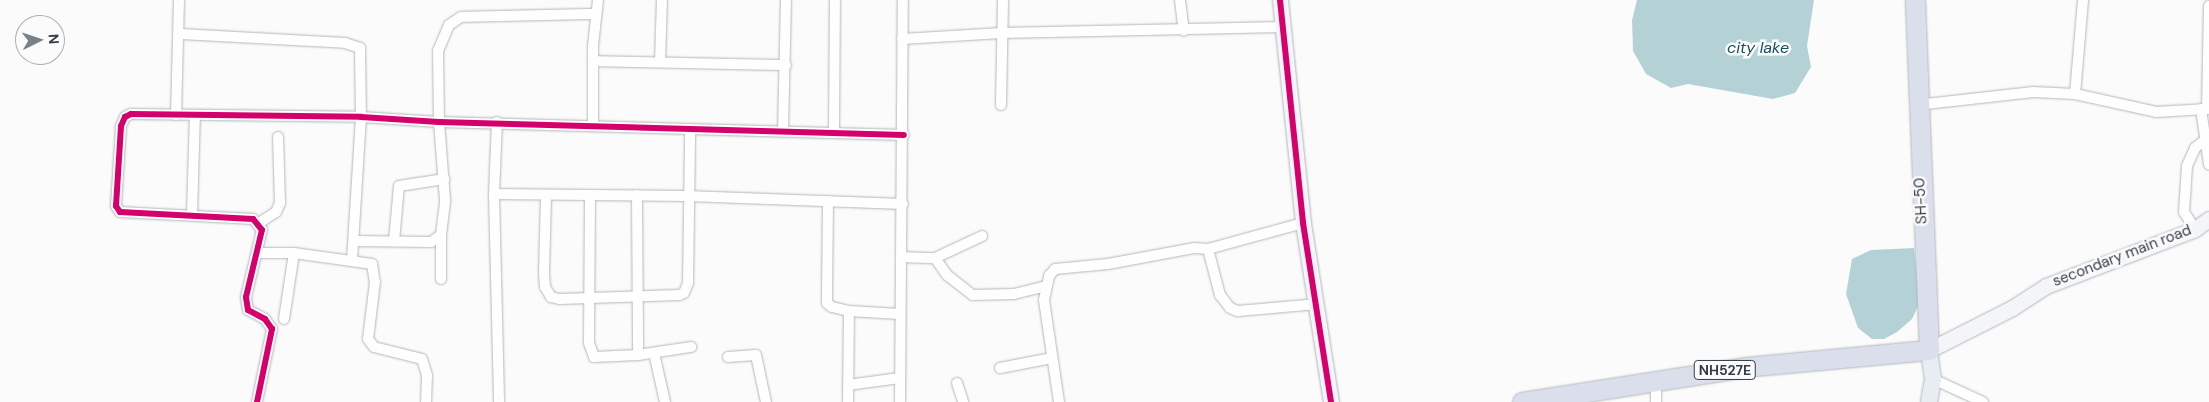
<!DOCTYPE html>
<style>
body{margin:0}
#map{position:relative;width:2209px;height:402px;overflow:hidden;background:#fbfbfb;font-family:"DM Sans",sans-serif}
div>[style]{position:absolute}
.water>*{inset:0;background:#b4d2d6}
.roads{filter:drop-shadow(0 0 1px #b2b7bc) drop-shadow(0 0 1px #b2b7bc)}
.street>*{height:10px;margin:-5px;padding:0 5px;transform-origin:5px;border-radius:5px;background:#fefefe}
.secondary>*{height:15px;margin:-7.5px;padding:0 7.5px;transform-origin:7.5px;border-radius:7.5px;background:#f4f5f8}
.primary>*{height:16px;margin:-8px;padding:0 8px;transform-origin:8px;border-radius:8px;background:#e8ecf3}
.highway>*{height:19px;margin:-9.5px;padding:0 9.5px;transform-origin:9.5px;border-radius:9.5px;background:#dadfeb}
.cycleway>*{height:6px;margin:-3px;padding:0 3px;transform-origin:3px;border-radius:3px;background:#d6006c}
span{translate:-50% -50%;white-space:nowrap;text-align:center;line-height:1.15;-webkit-text-stroke:5px #fbfbfb;paint-order:stroke}
.shield-label span{padding:1px 4px;background:#fbfbfb;border:1px solid;border-radius:4px;-webkit-text-stroke-width:0}
.shield-label{font-size:14px;color:#333f48;font-weight:700}
.street-label{font-size:15px;color:#333f48}
.water-label{font-size:16px;color:#125157;font-style:italic}
.north{position:absolute;left:15px;top:15px;width:50px;height:50px;box-sizing:border-box;background:#fbfbfb;border:1px solid #abb0b3;border-radius:50%;rotate:86deg;font-size:14px;font-weight:700;line-height:20px;text-align:center;color:#333f48}
.north::after{content:'';display:block;margin:auto;width:18px;height:22px;background:#798187;clip-path:polygon(50% 0,100% 100%,50% 72%,0 100%)}
</style>
<div id="map">
<div class="water">
<i style="clip-path:polygon(1637px 0,1814px 0,1807px 46px,1811px 67px,1795px 93px,1773px 99px,1688px 84px,1671px 88px,1646px 74px,1633px 51px,1632px 20px)"></i>
<i style="clip-path:polygon(1914px 248px,1920px 302px,1912px 319px,1897px 332px,1884px 339px,1872px 339px,1858px 328px,1846px 294px,1852px 259px,1871px 250px)"></i>
</div>
<div class="roads">
<div class="street">
<i style="left:1180px;top:0;width:31px;rotate:83deg"></i>
<i style="left:181px;top:34px;width:164px;rotate:3.1deg"></i>
<i style="left:345px;top:43px;width:16px;rotate:18deg"></i>
<i style="left:360px;top:48px;width:69px;rotate:89.2deg"></i>
<i style="left:361px;top:117px;width:143px;rotate:93.6deg"></i>
<i style="left:902px;top:39px;width:100px;rotate:-3.4deg"></i>
<i style="left:1002px;top:33px;width:281px;rotate:-1.2deg"></i>
<i style="left:593px;top:61px;width:193px;rotate:1.2deg"></i>
<i style="left:660px;top:62px;width:62px;rotate:-88.2deg"></i>
<i style="left:2075px;top:94px;width:94px;rotate:-85.1deg"></i>
<i style="left:1001px;top:105px;width:105px;rotate:-88.9deg"></i>
<i style="left:1917px;top:105px;width:117px;rotate:-6.4deg"></i>
<i style="left:2033px;top:92px;width:42px;rotate:2.7deg"></i>
<i style="left:2075px;top:94px;width:83px;rotate:12.5deg"></i>
<i style="left:2156px;top:112px;width:51px;rotate:-3.4deg"></i>
<i style="left:2207px;top:109px;width:103px;rotate:-88.9deg"></i>
<i style="left:2201px;top:109px;width:56px;rotate:81.7deg"></i>
<i style="left:176px;top:115px;width:115px;rotate:-88.5deg"></i>
<i style="left:497px;top:122px;width:72px;rotate:92.4deg"></i>
<i style="left:494px;top:194px;width:208px;rotate:88.6deg"></i>
<i style="left:593px;top:126px;width:80px;rotate:-90deg"></i>
<i style="left:593px;top:46px;width:46px;rotate:-83.8deg"></i>
<i style="left:783px;top:131px;width:131px;rotate:-88.7deg"></i>
<i style="left:834px;top:133px;width:133px;rotate:-89.6deg"></i>
<i style="left:494px;top:194px;width:193px;rotate:0.6deg"></i>
<i style="left:687px;top:196px;width:216px;rotate:2.1deg"></i>
<i style="left:637px;top:195px;width:160px;rotate:89.6deg"></i>
<i style="left:546px;top:196px;width:77px;rotate:91.5deg"></i>
<i style="left:544px;top:273px;width:14px;rotate:86deg"></i>
<i style="left:545px;top:287px;width:12px;rotate:59deg"></i>
<i style="left:551px;top:297px;width:9px;rotate:13deg"></i>
<i style="left:560px;top:299px;width:119px;rotate:-1.9deg"></i>
<i style="left:679px;top:295px;width:5px;rotate:-22deg"></i>
<i style="left:684px;top:293px;width:11px;rotate:-68deg"></i>
<i style="left:688px;top:283px;width:152px;rotate:-89.2deg"></i>
<i style="left:590px;top:196px;width:147px;rotate:90.4deg"></i>
<i style="left:589px;top:343px;width:15px;rotate:70deg"></i>
<i style="left:594px;top:357px;width:44px;rotate:-2.6deg"></i>
<i style="left:638px;top:355px;width:54px;rotate:-8.6deg"></i>
<i style="left:828px;top:201px;width:102px;rotate:90.6deg"></i>
<i style="left:827px;top:303px;width:6px;rotate:39deg"></i>
<i style="left:832px;top:307px;width:17px;rotate:13deg"></i>
<i style="left:849px;top:311px;width:50px;rotate:3.4deg"></i>
<i style="left:192px;top:214px;width:99px;rotate:-88.3deg"></i>
<i style="left:259px;top:223px;width:20px;rotate:-33deg"></i>
<i style="left:276px;top:212px;width:10px;rotate:-66deg"></i>
<i style="left:280px;top:203px;width:66px;rotate:-91.7deg"></i>
<i style="left:2195px;top:229px;width:20px;rotate:-123deg"></i>
<i style="left:2184px;top:212px;width:46px;rotate:-86.3deg"></i>
<i style="left:2187px;top:166px;width:20px;rotate:-66deg"></i>
<i style="left:2195px;top:148px;width:13px;rotate:-39deg"></i>
<i style="left:355px;top:241px;width:76px;rotate:0.8deg"></i>
<i style="left:431px;top:242px;width:12px;rotate:-35deg"></i>
<i style="left:441px;top:235px;width:35px;rotate:-83deg"></i>
<i style="left:445px;top:200px;width:78px;rotate:-94.4deg"></i>
<i style="left:439px;top:122px;width:71px;rotate:-90.8deg"></i>
<i style="left:438px;top:51px;width:28px;rotate:-67deg"></i>
<i style="left:449px;top:25px;width:14px;rotate:-34deg"></i>
<i style="left:461px;top:17px;width:134px;rotate:-1.3deg"></i>
<i style="left:394px;top:241px;width:55px;rotate:-84.8deg"></i>
<i style="left:399px;top:186px;width:46px;rotate:-8.8deg"></i>
<i style="left:1208px;top:249px;width:48px;rotate:75.4deg"></i>
<i style="left:1220px;top:295px;width:16px;rotate:52deg"></i>
<i style="left:1230px;top:308px;width:9px;rotate:21deg"></i>
<i style="left:1238px;top:311px;width:80px;rotate:-5deg"></i>
<i style="left:257px;top:253px;width:37px"></i>
<i style="left:294px;top:253px;width:79px;rotate:8deg"></i>
<i style="left:372px;top:264px;width:18px;rotate:81deg"></i>
<i style="left:375px;top:282px;width:57px;rotate:97deg"></i>
<i style="left:368px;top:339px;width:10px;rotate:53deg"></i>
<i style="left:374px;top:347px;width:49px;rotate:14deg"></i>
<i style="left:422px;top:359px;width:17px;rotate:73deg"></i>
<i style="left:427px;top:375px;width:27px;rotate:92deg"></i>
<i style="left:901px;top:257px;width:34px;rotate:2deg"></i>
<i style="left:935px;top:258px;width:21px;rotate:55deg"></i>
<i style="left:947px;top:275px;width:33px;rotate:38deg"></i>
<i style="left:973px;top:295px;width:41px;rotate:-1.4deg"></i>
<i style="left:1014px;top:294px;width:34px;rotate:-14deg"></i>
<i style="left:935px;top:258px;width:52px;rotate:-25.1deg"></i>
<i style="left:441px;top:279px;width:44px;rotate:-90deg"></i>
<i style="left:284px;top:319px;width:67px;rotate:-81.4deg"></i>
<i style="left:654px;top:353px;width:50px;rotate:77.3deg"></i>
<i style="left:728px;top:357px;width:28px;rotate:-4deg"></i>
<i style="left:756px;top:355px;width:48px;rotate:78deg"></i>
<i style="left:1000px;top:368px;width:53px;rotate:-10.9deg"></i>
<i style="left:1933px;top:379px;width:55px;rotate:24.7deg"></i>
<i style="left:957px;top:383px;width:20px;rotate:72deg"></i>
<i style="left:848px;top:385px;width:52px;rotate:-7.7deg"></i>
<i style="left:257px;top:402px;width:75px;rotate:-78.4deg"></i>
<i style="left:272px;top:329px;width:12px;rotate:-125deg"></i>
<i style="left:265px;top:319px;width:19px;rotate:-152deg"></i>
<i style="left:248px;top:310px;width:13px;rotate:-99deg"></i>
<i style="left:246px;top:297px;width:69px;rotate:-76.6deg"></i>
<i style="left:262px;top:230px;width:14px;rotate:-129deg"></i>
<i style="left:253px;top:219px;width:133px;rotate:-177deg"></i>
<i style="left:120px;top:212px;width:7px;rotate:-124deg"></i>
<i style="left:116px;top:206px;width:80px;rotate:-86.4deg"></i>
<i style="left:121px;top:126px;width:10px;rotate:-66deg"></i>
<i style="left:125px;top:117px;width:7px;rotate:-27deg"></i>
<i style="left:131px;top:114px;width:230px;rotate:0.7deg"></i>
<i style="left:361px;top:117px;width:78px;rotate:3.7deg"></i>
<i style="left:439px;top:122px;width:465px;rotate:1.6deg"></i>
<i style="left:848px;top:402px;width:91px;rotate:-89.4deg"></i>
<i style="left:900px;top:402px;width:402px;rotate:-89.6deg"></i>
<i style="left:1059px;top:402px;width:103px;rotate:-98.4deg"></i>
<i style="left:1044px;top:300px;width:25px;rotate:-78deg"></i>
<i style="left:1049px;top:276px;width:9px;rotate:-49deg"></i>
<i style="left:1055px;top:269px;width:53px;rotate:-5.4deg"></i>
<i style="left:1108px;top:264px;width:87px;rotate:-10.5deg"></i>
<i style="left:1194px;top:248px;width:14px;rotate:4deg"></i>
<i style="left:1208px;top:249px;width:98px;rotate:-15.3deg"></i>
<i style="left:1656px;top:402px;width:22px;rotate:-90deg"></i>
</div>
<div class="secondary">
<i style="left:1280px;top:0;width:224px;rotate:84.1deg"></i>
<i style="left:1303px;top:223px;width:181px;rotate:81.1deg"></i>
<i style="left:1929px;top:350px;width:93px;rotate:-26.8deg"></i>
<i style="left:2012px;top:308px;width:40px;rotate:-32.9deg"></i>
<i style="left:2046px;top:286px;width:160px;rotate:-20.9deg"></i>
<i style="left:2195px;top:229px;width:17px;rotate:-36deg"></i>
</div>
<div class="primary">
<i style="left:1929px;top:402px;width:23px;rotate:-80deg"></i>
<i style="left:1933px;top:379px;width:29px;rotate:-98deg"></i>
</div>
<div class="highway">
<i style="left:1522px;top:402px;width:226px;rotate:-8.9deg"></i>
<i style="left:1745px;top:367px;width:185px;rotate:-5.3deg"></i>
<i style="left:1929px;top:350px;width:350px;rotate:-92.3deg"></i>
</div>
</div>
<div class="cycleway">
<i style="left:1280px;top:0;width:224px;rotate:84.1deg"></i>
<i style="left:1303px;top:223px;width:181px;rotate:81.1deg"></i>
<i style="left:257px;top:402px;width:75px;rotate:-78.4deg"></i>
<i style="left:272px;top:329px;width:12px;rotate:-125deg"></i>
<i style="left:265px;top:319px;width:19px;rotate:-152deg"></i>
<i style="left:248px;top:310px;width:13px;rotate:-99deg"></i>
<i style="left:246px;top:297px;width:69px;rotate:-76.6deg"></i>
<i style="left:262px;top:230px;width:14px;rotate:-129deg"></i>
<i style="left:253px;top:219px;width:133px;rotate:-177deg"></i>
<i style="left:120px;top:212px;width:7px;rotate:-124deg"></i>
<i style="left:116px;top:206px;width:80px;rotate:-86.4deg"></i>
<i style="left:121px;top:126px;width:10px;rotate:-66deg"></i>
<i style="left:125px;top:117px;width:7px;rotate:-27deg"></i>
<i style="left:131px;top:114px;width:230px;rotate:0.7deg"></i>
<i style="left:361px;top:117px;width:78px;rotate:3.7deg"></i>
<i style="left:439px;top:122px;width:465px;rotate:1.6deg"></i>
</div>
<div class="shield-label">
<span style="left:1725px;top:370px">NH527E</span>
</div>
<div class="street-label">
<span style="left:1921px;top:201px;rotate:-93deg">SH-50</span>
<span style="left:2122px;top:256px;rotate:-21deg">secondary main road</span>
</div>
<div class="water-label">
<span style="left:1758px;top:48px">city lake</span>
</div>
<div class="north">N</div>
</div>
